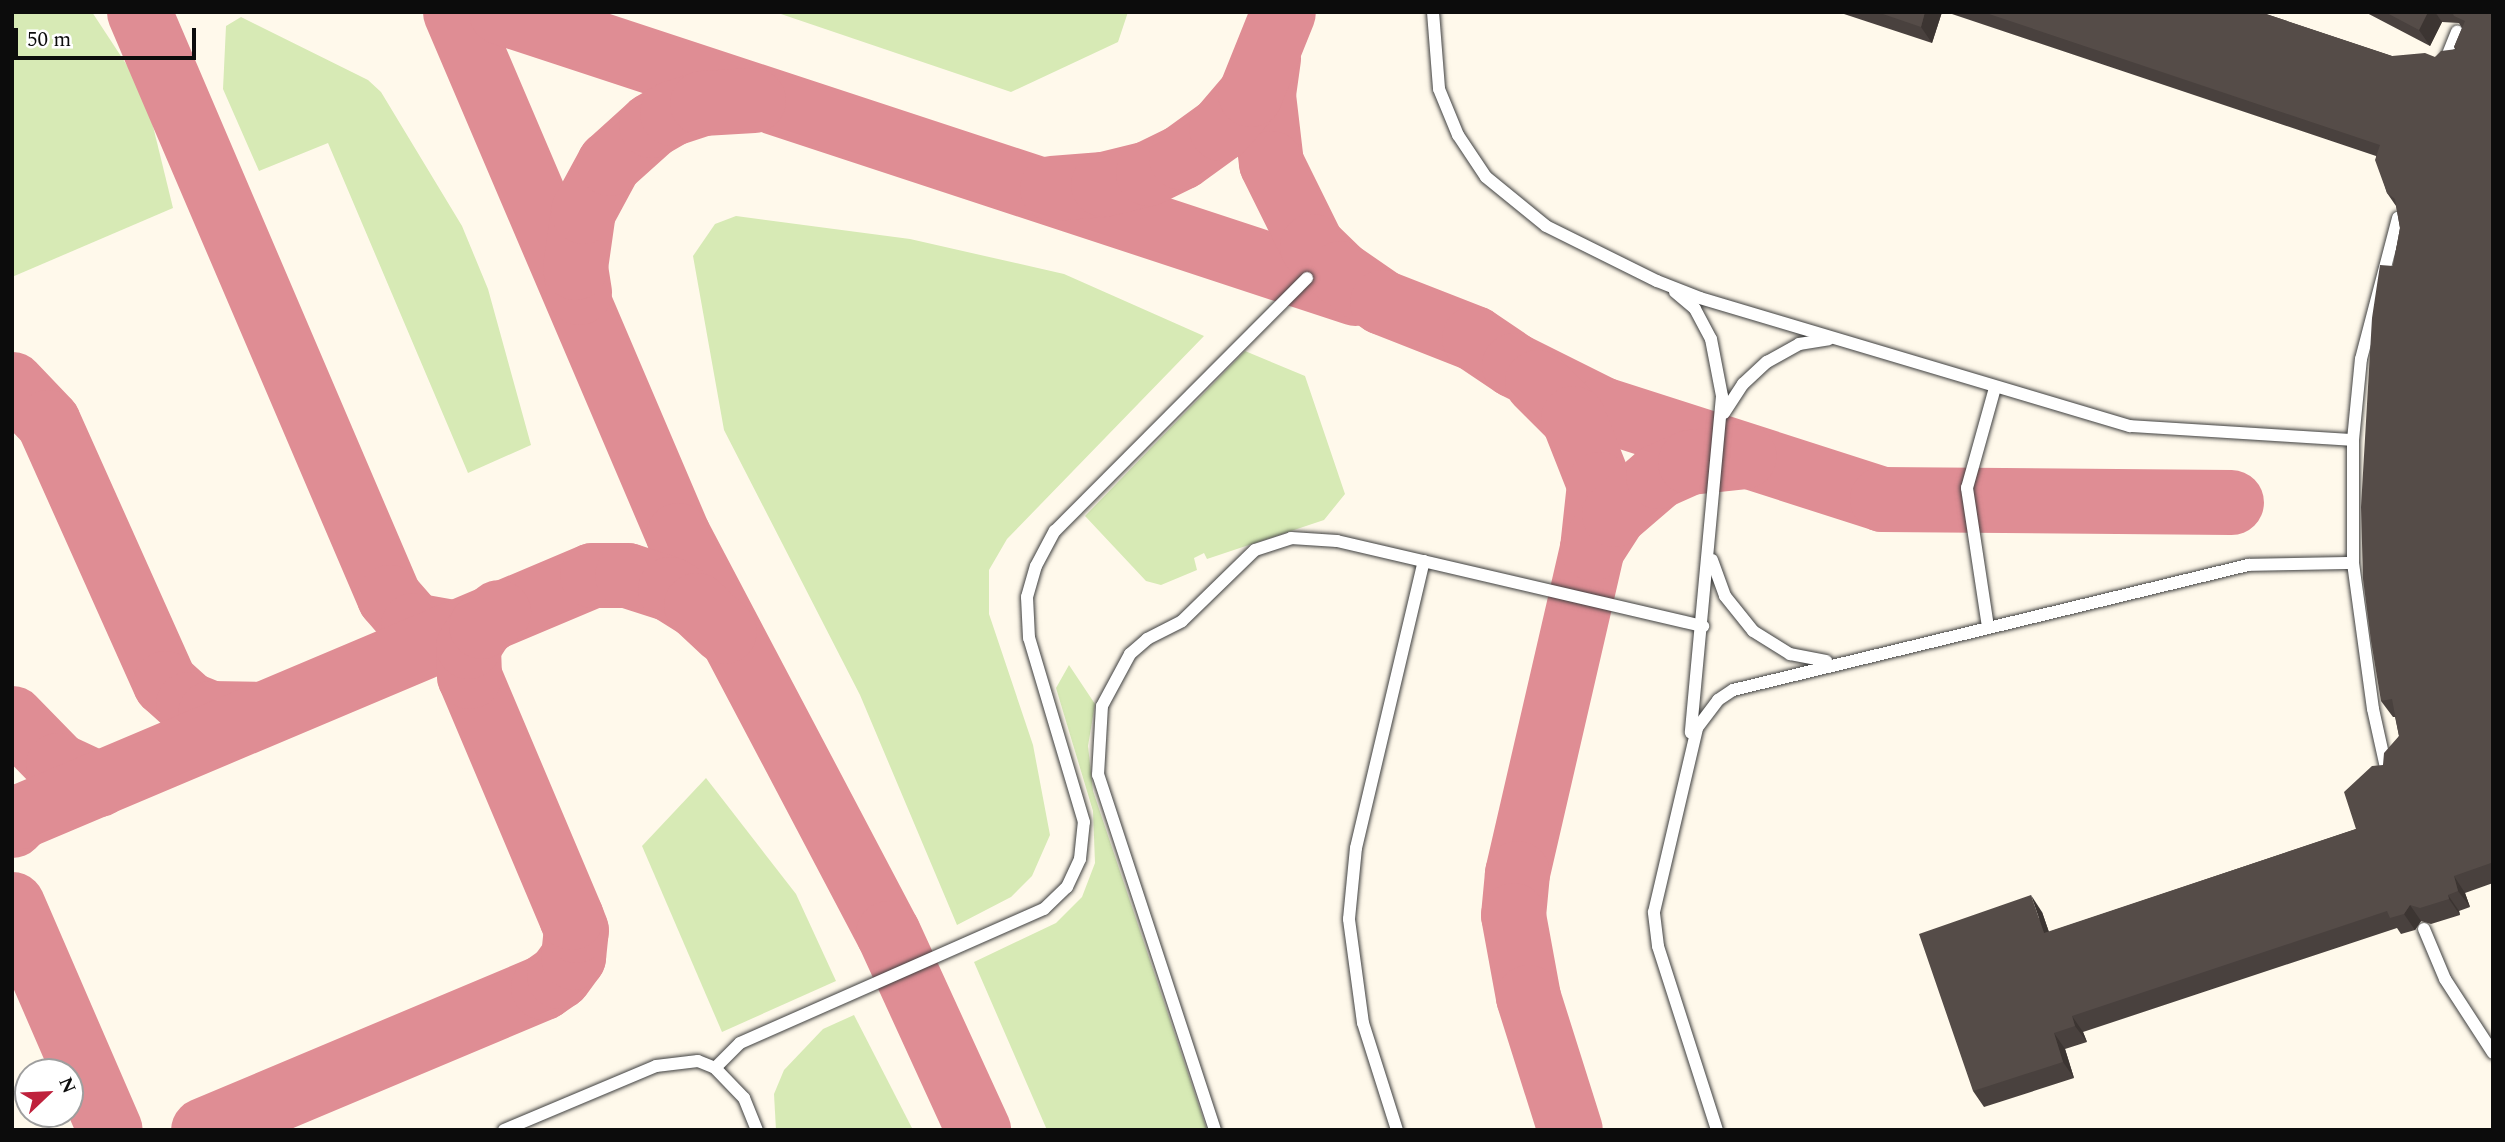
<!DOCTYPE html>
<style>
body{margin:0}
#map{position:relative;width:2505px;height:1142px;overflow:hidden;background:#fff9eb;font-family:Spectral,serif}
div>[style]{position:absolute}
.green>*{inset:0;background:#d7eab5}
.taxiway>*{height:65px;margin:-32.5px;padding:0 32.5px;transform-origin:32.5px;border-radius:32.5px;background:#df8d94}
.roads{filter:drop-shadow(0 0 2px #3f3f3f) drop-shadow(0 0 2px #3f3f3f)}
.service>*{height:12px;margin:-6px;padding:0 6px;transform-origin:6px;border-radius:6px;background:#fff}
.wall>*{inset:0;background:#49413e}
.shaded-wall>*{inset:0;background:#3c3532}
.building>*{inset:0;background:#554c48}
span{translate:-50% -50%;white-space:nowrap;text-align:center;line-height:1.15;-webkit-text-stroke:7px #fff;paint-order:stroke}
.frame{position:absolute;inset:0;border:14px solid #0c0c0c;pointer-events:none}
.north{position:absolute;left:14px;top:1058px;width:70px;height:70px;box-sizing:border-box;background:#fff;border:2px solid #9e9e9e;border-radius:50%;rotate:67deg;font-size:19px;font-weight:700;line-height:28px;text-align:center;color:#0c0c0c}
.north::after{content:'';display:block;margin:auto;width:24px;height:32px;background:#bf213c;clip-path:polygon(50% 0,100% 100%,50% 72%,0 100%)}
.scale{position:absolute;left:14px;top:28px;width:182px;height:32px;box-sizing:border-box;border:4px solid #0c0c0c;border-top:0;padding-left:9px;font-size:21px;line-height:24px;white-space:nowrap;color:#0c0c0c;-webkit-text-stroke:5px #fff;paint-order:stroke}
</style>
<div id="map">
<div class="green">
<i style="clip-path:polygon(12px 12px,92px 12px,132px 73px,151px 118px,173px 208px,12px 277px)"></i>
<i style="clip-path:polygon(775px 12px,1128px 12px,1118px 42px,1011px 92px)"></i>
<i style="clip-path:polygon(241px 17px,368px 80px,381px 92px,462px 226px,488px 289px,531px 445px,468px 473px,328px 143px,259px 171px,223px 89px,226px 26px)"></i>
<i style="clip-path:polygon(736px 216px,910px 239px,1064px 274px,1204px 336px,1007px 539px,989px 570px,989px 614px,1033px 745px,1050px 835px,1032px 876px,1011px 897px,957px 925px,860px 695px,724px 430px,693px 256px,715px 224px)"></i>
<i style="clip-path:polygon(1245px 351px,1305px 376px,1345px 494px,1324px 520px,1207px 559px,1204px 553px,1194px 558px,1197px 570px,1161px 585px,1146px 581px,1085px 516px)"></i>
<i style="clip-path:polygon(1069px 665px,1095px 704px,1088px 746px,1093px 791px,1207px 1130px,1047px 1130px,974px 962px,1056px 923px,1082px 897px,1095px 863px,1093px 811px,1056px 688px)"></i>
<i style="clip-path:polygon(706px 778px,796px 894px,836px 981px,722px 1032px,642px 846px)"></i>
<i style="clip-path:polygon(854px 1015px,913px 1130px,776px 1130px,774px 1094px,784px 1070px,823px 1029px)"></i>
</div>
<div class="taxiway">
<i style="left:139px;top:12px;width:636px;rotate:66.86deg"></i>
<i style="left:389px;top:597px;width:37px;rotate:49deg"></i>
<i style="left:413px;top:625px;width:40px;rotate:10deg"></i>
<i style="left:455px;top:12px;width:569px;rotate:66.91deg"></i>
<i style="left:678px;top:535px;width:450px;rotate:62.2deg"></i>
<i style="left:888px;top:933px;width:217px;rotate:65.4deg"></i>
<i style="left:501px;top:12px;width:899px;rotate:18.21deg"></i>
<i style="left:1268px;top:58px;width:37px;rotate:98deg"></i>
<i style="left:1263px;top:95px;width:68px;rotate:83.3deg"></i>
<i style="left:1271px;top:163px;width:93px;rotate:63.7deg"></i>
<i style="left:1312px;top:246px;width:39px;rotate:44deg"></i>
<i style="left:1340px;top:273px;width:51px;rotate:34.6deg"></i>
<i style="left:1382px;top:302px;width:99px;rotate:21.4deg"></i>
<i style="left:1474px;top:338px;width:48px;rotate:34deg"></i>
<i style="left:1514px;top:365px;width:98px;rotate:26.6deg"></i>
<i style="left:1602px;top:409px;width:294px;rotate:17.8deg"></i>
<i style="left:1882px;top:499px;width:349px;rotate:0.5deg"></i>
<i style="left:1052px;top:188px;width:51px;rotate:-4.5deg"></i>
<i style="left:1103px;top:184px;width:46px;rotate:-13.7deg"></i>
<i style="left:1148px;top:173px;width:37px;rotate:-26deg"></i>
<i style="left:1181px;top:157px;width:49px;rotate:-35.9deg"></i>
<i style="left:1221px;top:128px;width:45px;rotate:-49.5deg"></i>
<i style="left:1250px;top:94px;width:88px;rotate:-68.1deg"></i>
<i style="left:579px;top:292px;width:25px;rotate:-99deg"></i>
<i style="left:575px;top:267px;width:57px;rotate:-81.9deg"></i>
<i style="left:583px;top:211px;width:55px;rotate:-61.6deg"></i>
<i style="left:609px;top:163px;width:57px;rotate:-42.1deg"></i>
<i style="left:651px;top:125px;width:24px;rotate:-30deg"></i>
<i style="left:672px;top:113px;width:32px;rotate:-18deg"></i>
<i style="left:702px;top:103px;width:51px;rotate:-3.4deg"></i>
<i style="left:1537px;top:382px;width:51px;rotate:45deg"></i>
<i style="left:1573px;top:418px;width:71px;rotate:68.5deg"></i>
<i style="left:1599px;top:484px;width:64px;rotate:96.2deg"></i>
<i style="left:1592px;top:548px;width:334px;rotate:103deg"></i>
<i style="left:1517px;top:873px;width:42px;rotate:95.4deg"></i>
<i style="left:1513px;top:915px;width:83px;rotate:79.6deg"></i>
<i style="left:1528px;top:997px;width:139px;rotate:72.5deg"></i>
<i style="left:12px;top:384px;width:52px;rotate:46.5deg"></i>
<i style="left:48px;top:422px;width:286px;rotate:65.9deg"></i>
<i style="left:165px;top:683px;width:31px;rotate:42deg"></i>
<i style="left:188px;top:704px;width:24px;rotate:22deg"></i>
<i style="left:210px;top:713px;width:51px;rotate:1.1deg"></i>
<i style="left:1592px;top:548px;width:40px;rotate:-57.1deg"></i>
<i style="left:1614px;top:514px;width:58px;rotate:-40.8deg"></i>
<i style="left:1658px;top:476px;width:35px;rotate:-24deg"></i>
<i style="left:1690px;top:462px;width:54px;rotate:-6.3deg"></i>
<i style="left:12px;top:718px;width:66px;rotate:45.6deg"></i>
<i style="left:58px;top:765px;width:45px;rotate:24.9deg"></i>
<i style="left:12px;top:825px;width:13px;rotate:-45deg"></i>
<i style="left:21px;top:816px;width:620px;rotate:-22.88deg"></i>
<i style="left:592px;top:575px;width:35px"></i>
<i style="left:627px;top:575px;width:45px;rotate:18deg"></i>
<i style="left:670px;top:589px;width:31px;rotate:32deg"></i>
<i style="left:696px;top:605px;width:38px;rotate:43deg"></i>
<i style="left:12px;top:904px;width:246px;rotate:66.6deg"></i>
<i style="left:203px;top:1130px;width:369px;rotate:-22.8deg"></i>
<i style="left:543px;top:987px;width:19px;rotate:-35deg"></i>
<i style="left:559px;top:976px;width:24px;rotate:-54deg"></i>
<i style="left:573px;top:957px;width:27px;rotate:-84deg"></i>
<i style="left:576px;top:930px;width:14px;rotate:-111deg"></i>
<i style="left:571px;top:917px;width:262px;rotate:-112.9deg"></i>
<i style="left:469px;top:676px;width:30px;rotate:-92deg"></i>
<i style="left:468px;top:646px;width:24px;rotate:-57deg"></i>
<i style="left:481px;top:626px;width:22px;rotate:-39deg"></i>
</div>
<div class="roads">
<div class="service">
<i style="left:1433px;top:12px;width:77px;rotate:85.5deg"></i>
<i style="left:1439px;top:89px;width:50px;rotate:67.6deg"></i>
<i style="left:1458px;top:135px;width:50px;rotate:56.3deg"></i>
<i style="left:1486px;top:177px;width:77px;rotate:39.2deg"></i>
<i style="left:1546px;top:226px;width:124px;rotate:26.4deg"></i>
<i style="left:1657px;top:281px;width:46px;rotate:21.6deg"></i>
<i style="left:1700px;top:298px;width:449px;rotate:16.6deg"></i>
<i style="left:2130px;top:426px;width:223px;rotate:3.6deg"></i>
<i style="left:2444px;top:64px;width:35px;rotate:-68deg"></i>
<i style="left:1675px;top:292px;width:26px;rotate:40deg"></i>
<i style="left:1695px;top:309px;width:34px;rotate:62deg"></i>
<i style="left:1711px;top:339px;width:58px;rotate:79.1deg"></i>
<i style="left:1722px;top:396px;width:338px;rotate:95.3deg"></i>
<i style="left:1724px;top:413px;width:35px;rotate:-57deg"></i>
<i style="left:1743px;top:384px;width:33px;rotate:-43deg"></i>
<i style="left:1767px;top:362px;width:37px;rotate:-29deg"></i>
<i style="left:1799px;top:344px;width:30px;rotate:-9deg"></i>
<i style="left:1712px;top:560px;width:38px;rotate:70deg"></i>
<i style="left:1725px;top:596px;width:45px;rotate:51.3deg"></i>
<i style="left:1753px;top:631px;width:44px;rotate:31.9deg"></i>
<i style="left:1790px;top:654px;width:37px;rotate:11deg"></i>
<i style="left:2353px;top:563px;width:123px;rotate:-90deg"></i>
<i style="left:2353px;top:440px;width:81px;rotate:-84.4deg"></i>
<i style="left:2361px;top:359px;width:146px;rotate:-75.3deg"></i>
<i style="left:1988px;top:627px;width:141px;rotate:-98.6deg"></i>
<i style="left:1967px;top:488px;width:104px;rotate:-74.4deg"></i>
<i style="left:2424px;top:929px;width:54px;rotate:67.2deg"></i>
<i style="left:2445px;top:979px;width:88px;rotate:57deg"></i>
<i style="left:715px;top:1068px;width:42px;rotate:46deg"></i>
<i style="left:744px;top:1098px;width:35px;rotate:68deg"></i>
<i style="left:504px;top:1130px;width:165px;rotate:-22.8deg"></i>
<i style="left:656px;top:1066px;width:42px;rotate:-6.8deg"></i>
<i style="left:698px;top:1061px;width:18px;rotate:22deg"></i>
<i style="left:715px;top:1068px;width:35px;rotate:-45deg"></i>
<i style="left:740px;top:1043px;width:332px;rotate:-23.8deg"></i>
<i style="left:1044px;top:909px;width:32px;rotate:-44deg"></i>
<i style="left:1067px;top:887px;width:31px;rotate:-65deg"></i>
<i style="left:1080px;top:859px;width:37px;rotate:-84deg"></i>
<i style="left:1084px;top:822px;width:192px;rotate:-106.6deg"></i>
<i style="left:1029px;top:638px;width:41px;rotate:-92.8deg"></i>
<i style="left:1027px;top:597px;width:32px;rotate:-74deg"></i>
<i style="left:1036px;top:566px;width:40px;rotate:-62deg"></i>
<i style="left:1055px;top:531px;width:357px;rotate:-45.1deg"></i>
<i style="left:1215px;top:1130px;width:374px;rotate:-108.2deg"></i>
<i style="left:1098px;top:775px;width:69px;rotate:-86.7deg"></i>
<i style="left:1102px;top:706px;width:59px;rotate:-61.7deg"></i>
<i style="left:1130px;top:654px;width:23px;rotate:-41deg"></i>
<i style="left:1147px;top:639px;width:39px;rotate:-27deg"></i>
<i style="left:1182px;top:621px;width:102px;rotate:-44.2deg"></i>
<i style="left:1255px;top:550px;width:38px;rotate:-18deg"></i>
<i style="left:1291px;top:538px;width:46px;rotate:3.7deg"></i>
<i style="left:1337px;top:541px;width:376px;rotate:13.1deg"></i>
<i style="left:1397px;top:1130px;width:112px;rotate:-107.6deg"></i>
<i style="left:1363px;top:1023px;width:105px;rotate:-97.7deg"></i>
<i style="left:1349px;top:919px;width:71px;rotate:-84.4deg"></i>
<i style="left:1356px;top:848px;width:295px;rotate:-76.7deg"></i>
<i style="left:1717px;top:1130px;width:193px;rotate:-107.8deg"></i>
<i style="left:1658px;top:946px;width:34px;rotate:-97deg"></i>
<i style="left:1654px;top:912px;width:189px;rotate:-76.8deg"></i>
<i style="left:1697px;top:728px;width:35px;rotate:-53deg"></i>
<i style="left:1718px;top:700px;width:18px;rotate:-34deg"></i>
<i style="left:1733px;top:690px;width:530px;rotate:-13.64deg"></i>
<i style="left:2248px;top:565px;width:105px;rotate:-1.1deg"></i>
<i style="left:2353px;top:563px;width:147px;rotate:82.2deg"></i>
<i style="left:2373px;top:709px;width:65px;rotate:77.5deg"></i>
</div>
</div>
<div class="wall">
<i style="clip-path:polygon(1843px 12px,1942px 12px,1932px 43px,1844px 14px)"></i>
<i style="clip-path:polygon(1946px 12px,2260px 12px,2392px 56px,2435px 57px,2455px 49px,2454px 47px,2462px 28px,2459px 23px,2442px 22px,2430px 46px,2365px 12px,2493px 12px,2493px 883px,2465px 893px,2470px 907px,2459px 911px,2460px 915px,2431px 924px,2421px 921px,2415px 930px,2401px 934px,2397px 928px,2083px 1032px,2087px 1042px,2065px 1049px,2074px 1078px,1984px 1107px,1973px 1091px,2042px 912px,2049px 932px,2356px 829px,2383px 765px,2399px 736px,2395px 717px,2393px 717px,2381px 701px,2393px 266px,2400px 228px,2396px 206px,2387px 193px,2376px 156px)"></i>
</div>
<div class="shaded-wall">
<i style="clip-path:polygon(1925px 12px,1942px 12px,1932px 43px,1921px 27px)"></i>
<i style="clip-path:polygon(2428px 12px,2435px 12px,2442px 22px,2430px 46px,2419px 30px)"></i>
<i style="clip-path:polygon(2454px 876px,2465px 893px,2470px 907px,2458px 891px)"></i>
<i style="clip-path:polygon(2031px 895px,2042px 912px,2055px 950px,2044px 933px)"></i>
<i style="clip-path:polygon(2448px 895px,2459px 911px,2460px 915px,2449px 899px)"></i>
<i style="clip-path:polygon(2410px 905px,2421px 921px,2415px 930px,2404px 914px)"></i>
<i style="clip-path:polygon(2072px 1016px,2083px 1032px,2087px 1042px,2075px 1026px)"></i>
<i style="clip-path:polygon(2054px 1033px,2065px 1049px,2074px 1078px,2063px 1062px)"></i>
</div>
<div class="building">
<i style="clip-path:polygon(1877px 12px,1925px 12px,1921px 27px)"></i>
<i style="clip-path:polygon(1983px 12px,2260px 12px,2392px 56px,2425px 53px,2435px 57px,2441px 51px,2457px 49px,2454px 47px,2465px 21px,2454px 16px,2452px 12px,2493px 12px,2493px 869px,2491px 863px,2454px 876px,2458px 891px,2448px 895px,2449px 899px,2420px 908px,2410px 905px,2404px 914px,2390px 918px,2387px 911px,2072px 1016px,2075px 1026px,2054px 1033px,2063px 1062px,1973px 1091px,1919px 934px,2031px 895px,2044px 933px,2356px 829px,2344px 792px,2372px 766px,2383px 765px,2384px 753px,2399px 736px,2392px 699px,2381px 701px,2371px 641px,2363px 579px,2361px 507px,2372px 318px,2380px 265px,2393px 266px,2400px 228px,2395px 199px,2387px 193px,2375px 160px,2380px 145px)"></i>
<i style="clip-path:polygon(2385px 12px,2428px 12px,2419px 30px)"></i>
</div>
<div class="frame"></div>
<div class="north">N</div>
<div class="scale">50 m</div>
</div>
